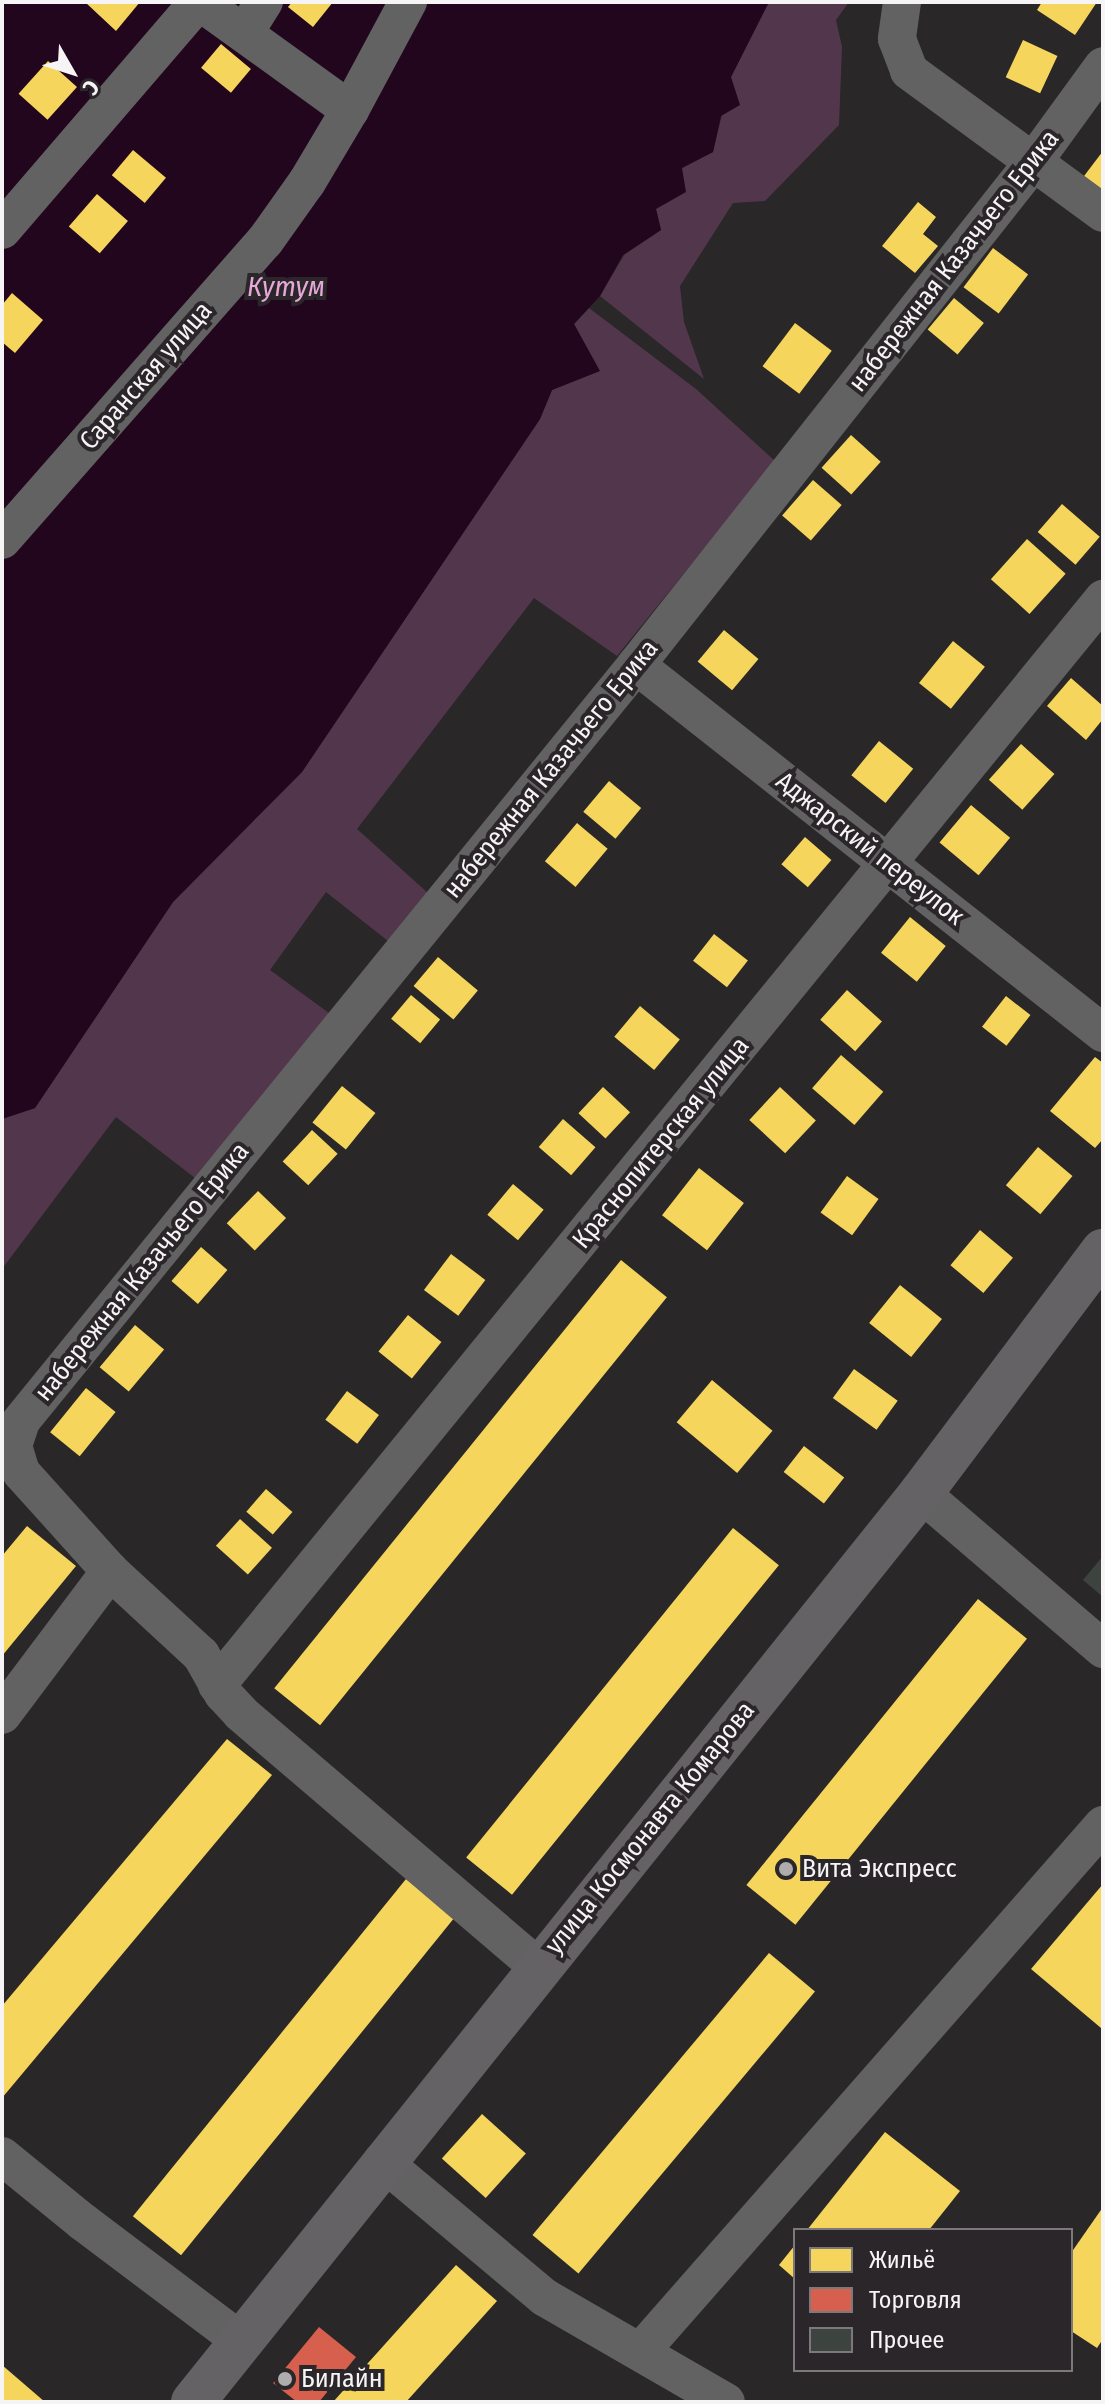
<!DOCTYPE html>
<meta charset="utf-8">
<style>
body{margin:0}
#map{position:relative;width:1105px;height:2404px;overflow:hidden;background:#292728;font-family:"Fira Sans Condensed",sans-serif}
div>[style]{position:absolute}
.green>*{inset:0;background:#52374c}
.water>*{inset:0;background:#22061d}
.homes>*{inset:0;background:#f6d55c;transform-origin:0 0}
.shops>*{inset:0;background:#d6604d}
.building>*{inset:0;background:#3d433e}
.minor>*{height:38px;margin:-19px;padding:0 19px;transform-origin:19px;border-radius:19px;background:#626262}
.major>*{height:44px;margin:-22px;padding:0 22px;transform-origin:22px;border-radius:22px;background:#646264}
.dots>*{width:22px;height:22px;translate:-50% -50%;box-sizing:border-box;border:4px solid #2a2629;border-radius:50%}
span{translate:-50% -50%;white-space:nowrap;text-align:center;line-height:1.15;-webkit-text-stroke:8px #2a2629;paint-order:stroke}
.street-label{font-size:26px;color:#f7f4f6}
.poi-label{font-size:26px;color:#f7f4f6}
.left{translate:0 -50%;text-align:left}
.water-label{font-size:28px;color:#e6a7d9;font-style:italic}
.frame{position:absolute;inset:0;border:4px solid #f7f4f6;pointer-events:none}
.legend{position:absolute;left:793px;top:2228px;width:280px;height:144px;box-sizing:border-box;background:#2a2629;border:2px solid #7c787b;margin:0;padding:10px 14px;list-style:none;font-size:24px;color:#f7f4f6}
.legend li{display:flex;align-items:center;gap:16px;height:40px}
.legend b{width:40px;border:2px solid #7c787b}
.north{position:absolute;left:32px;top:32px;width:80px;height:80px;-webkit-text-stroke:6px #2a2629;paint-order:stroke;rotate:129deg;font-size:22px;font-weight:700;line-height:32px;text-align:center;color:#f7f4f6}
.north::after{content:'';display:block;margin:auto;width:28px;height:36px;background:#f7f4f6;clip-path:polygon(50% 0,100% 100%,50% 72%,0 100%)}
</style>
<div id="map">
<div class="green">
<i style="clip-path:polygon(769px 2px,849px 2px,836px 20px,842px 47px,839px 125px,765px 201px,733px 203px,680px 286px,684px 322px,704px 379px,600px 296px,624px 255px,661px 230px,656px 209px,682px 168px,713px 152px,731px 77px)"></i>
<i style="clip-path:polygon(589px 308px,696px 389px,775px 461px,617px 656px,534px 598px,357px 829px,429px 894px,388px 941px,326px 892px,270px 970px,333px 1016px,195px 1178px,116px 1117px,2px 1269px,2px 1119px,35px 1108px,173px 902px,302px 772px,540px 419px,552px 390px,599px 371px,574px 324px)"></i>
</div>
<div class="water">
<i style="clip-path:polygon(2px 2px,769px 2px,731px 77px,740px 105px,721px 116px,713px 152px,682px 168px,686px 192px,656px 209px,661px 230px,623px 255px,600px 296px,574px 324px,600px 371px,552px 390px,540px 419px,302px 772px,173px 902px,35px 1108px,2px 1119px)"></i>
</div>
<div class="homes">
<i style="clip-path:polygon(85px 2px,140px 2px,116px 31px)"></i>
<i style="clip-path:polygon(292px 2px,333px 2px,313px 27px,288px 7px)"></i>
<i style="clip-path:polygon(1042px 2px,1097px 2px,1075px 35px,1037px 10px)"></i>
<i style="left:1023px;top:40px;width:38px;height:41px;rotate:25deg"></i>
<i style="left:221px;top:44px;width:39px;height:31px;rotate:40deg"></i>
<i style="left:48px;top:61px;width:39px;height:44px;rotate:42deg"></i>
<i style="left:133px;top:150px;width:43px;height:33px;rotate:40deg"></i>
<i style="clip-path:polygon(1103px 151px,1103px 197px,1081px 180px)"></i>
<i style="left:97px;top:194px;width:41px;height:43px;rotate:41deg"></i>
<i style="clip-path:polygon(918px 202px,936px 217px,923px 234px,938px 246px,915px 273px,882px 246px)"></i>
<i style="left:993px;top:248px;width:44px;height:49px;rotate:37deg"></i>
<i style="clip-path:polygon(12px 293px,43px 320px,15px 353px,2px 342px,2px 305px)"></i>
<i style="left:954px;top:298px;width:39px;height:41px;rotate:40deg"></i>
<i style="left:795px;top:323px;width:46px;height:54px;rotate:37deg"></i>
<i style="left:851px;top:435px;width:40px;height:44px;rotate:42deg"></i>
<i style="left:813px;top:480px;width:38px;height:47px;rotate:41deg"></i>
<i style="left:1062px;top:504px;width:50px;height:37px;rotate:41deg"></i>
<i style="left:1027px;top:539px;width:52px;height:54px;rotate:42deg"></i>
<i style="left:724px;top:630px;width:45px;height:41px;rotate:40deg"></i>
<i style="left:953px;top:641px;width:41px;height:54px;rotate:39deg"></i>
<i style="clip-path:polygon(1071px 678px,1103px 706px,1103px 719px,1086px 740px,1047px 706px)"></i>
<i style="left:879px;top:741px;width:44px;height:44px;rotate:39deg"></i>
<i style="left:1021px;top:744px;width:45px;height:48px;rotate:42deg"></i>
<i style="left:609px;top:781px;width:42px;height:40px;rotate:40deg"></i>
<i style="left:971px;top:805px;width:51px;height:49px;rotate:40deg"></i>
<i style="left:577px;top:823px;width:40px;height:50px;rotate:40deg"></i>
<i style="left:805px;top:837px;width:35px;height:36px;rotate:41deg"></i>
<i style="left:910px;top:917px;width:46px;height:46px;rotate:39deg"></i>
<i style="left:714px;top:934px;width:43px;height:34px;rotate:38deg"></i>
<i style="left:438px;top:957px;width:52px;height:38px;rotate:40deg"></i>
<i style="left:847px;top:990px;width:47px;height:40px;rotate:42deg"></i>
<i style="left:411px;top:995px;width:38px;height:31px;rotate:40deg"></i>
<i style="left:1006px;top:996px;width:31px;height:39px;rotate:38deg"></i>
<i style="left:640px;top:1006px;width:52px;height:40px;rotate:40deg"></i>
<i style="left:841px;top:1055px;width:56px;height:44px;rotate:41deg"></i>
<i style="clip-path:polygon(1095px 1057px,1103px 1063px,1103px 1139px,1095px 1148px,1050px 1111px)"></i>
<i style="left:342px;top:1086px;width:43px;height:47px;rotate:39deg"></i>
<i style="left:603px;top:1087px;width:37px;height:36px;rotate:43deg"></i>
<i style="left:780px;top:1087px;width:49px;height:45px;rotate:43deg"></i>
<i style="left:563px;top:1119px;width:43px;height:37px;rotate:41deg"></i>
<i style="left:312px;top:1130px;width:35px;height:43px;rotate:43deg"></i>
<i style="left:1038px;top:1147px;width:45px;height:50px;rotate:40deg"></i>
<i style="left:699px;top:1168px;width:57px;height:60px;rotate:38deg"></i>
<i style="left:847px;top:1176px;width:39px;height:45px;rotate:36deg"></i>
<i style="left:513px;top:1184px;width:40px;height:40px;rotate:40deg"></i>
<i style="left:258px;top:1191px;width:39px;height:45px;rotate:44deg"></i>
<i style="left:980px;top:1230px;width:43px;height:46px;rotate:40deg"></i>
<i style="left:201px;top:1247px;width:35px;height:45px;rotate:41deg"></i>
<i style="left:451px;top:1254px;width:43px;height:45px;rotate:37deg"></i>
<i style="left:621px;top:1260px;width:59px;height:551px;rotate:39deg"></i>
<i style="left:900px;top:1285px;width:54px;height:49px;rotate:39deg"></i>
<i style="left:408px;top:1315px;width:43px;height:47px;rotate:39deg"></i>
<i style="left:135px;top:1325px;width:38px;height:55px;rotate:40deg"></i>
<i style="left:854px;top:1369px;width:54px;height:36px;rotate:36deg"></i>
<i style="left:712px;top:1380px;width:79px;height:55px;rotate:40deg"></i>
<i style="left:86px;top:1388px;width:38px;height:57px;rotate:39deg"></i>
<i style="left:347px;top:1391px;width:40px;height:36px;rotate:37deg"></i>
<i style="left:804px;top:1446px;width:51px;height:33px;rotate:38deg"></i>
<i style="left:266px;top:1489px;width:35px;height:30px;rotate:41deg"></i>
<i style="left:240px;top:1519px;width:43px;height:36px;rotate:42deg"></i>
<i style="clip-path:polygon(27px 1526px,76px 1566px,2px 1656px,2px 1556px)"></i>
<i style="left:733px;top:1528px;width:59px;height:424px;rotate:39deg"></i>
<i style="left:978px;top:1599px;width:63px;height:368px;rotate:39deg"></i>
<i style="clip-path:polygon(227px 1739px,272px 1775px,2px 2098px,2px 2006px)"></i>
<i style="left:406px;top:1879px;width:62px;height:434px;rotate:39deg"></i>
<i style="clip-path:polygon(1103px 1884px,1103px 2026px,1101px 2028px,1031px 1969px)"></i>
<i style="left:769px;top:1953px;width:60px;height:368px;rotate:40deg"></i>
<i style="left:482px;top:2114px;width:59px;height:60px;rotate:42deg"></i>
<i style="clip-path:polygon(885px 2132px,960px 2191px,929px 2230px,807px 2230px)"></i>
<i style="clip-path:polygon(1103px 2207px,1103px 2339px,1097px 2348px,1071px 2331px,1071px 2253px)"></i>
<i style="clip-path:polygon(795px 2245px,795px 2279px,779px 2265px)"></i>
<i style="clip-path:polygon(456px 2265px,497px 2301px,406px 2402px,333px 2402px)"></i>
<i style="clip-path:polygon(2px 2365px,45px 2402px,2px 2402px)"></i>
</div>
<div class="shops">
<i style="clip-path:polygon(319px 2327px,356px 2357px,319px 2402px,297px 2402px,273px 2383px)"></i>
</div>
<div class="building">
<i style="clip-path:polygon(1103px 1556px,1103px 1597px,1083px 1580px)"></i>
</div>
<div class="minor">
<i style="left:200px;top:2px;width:185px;rotate:35.8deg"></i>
<i style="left:902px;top:2px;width:37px;rotate:98deg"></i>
<i style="left:897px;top:39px;width:34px;rotate:69deg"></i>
<i style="left:909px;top:71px;width:240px;rotate:36.2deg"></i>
<i style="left:245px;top:32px;width:36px;rotate:-58deg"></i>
<i style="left:2px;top:230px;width:301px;rotate:-49.3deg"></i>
<i style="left:2px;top:540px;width:398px;rotate:-48.7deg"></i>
<i style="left:265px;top:241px;width:72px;rotate:-54.6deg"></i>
<i style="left:307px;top:182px;width:84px;rotate:-59.2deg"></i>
<i style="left:350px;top:110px;width:123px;rotate:-61.8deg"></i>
<i style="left:636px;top:665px;width:595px;rotate:38.24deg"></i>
<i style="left:921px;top:1493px;width:240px;rotate:40.6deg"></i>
<i style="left:217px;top:1685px;width:1402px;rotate:-50.79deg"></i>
<i style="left:2px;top:1715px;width:180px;rotate:-53.1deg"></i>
<i style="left:538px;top:1967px;width:391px;rotate:-139.5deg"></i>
<i style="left:241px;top:1713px;width:26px;rotate:-133deg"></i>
<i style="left:223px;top:1694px;width:45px;rotate:-119.4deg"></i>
<i style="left:201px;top:1655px;width:124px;rotate:-137.3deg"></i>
<i style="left:110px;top:1571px;width:133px;rotate:-132deg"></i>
<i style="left:21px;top:1472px;width:27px;rotate:-107deg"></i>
<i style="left:13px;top:1446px;width:26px;rotate:-72deg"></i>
<i style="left:21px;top:1421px;width:975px;rotate:-50.87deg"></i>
<i style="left:636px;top:665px;width:642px;rotate:-51.7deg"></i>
<i style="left:1034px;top:161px;width:117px;rotate:-54deg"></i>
<i style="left:2px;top:2156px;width:104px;rotate:39.2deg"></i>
<i style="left:83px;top:2222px;width:198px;rotate:37deg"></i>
<i style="left:382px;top:2161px;width:212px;rotate:40deg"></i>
<i style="left:544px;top:2297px;width:210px;rotate:30deg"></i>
<i style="left:641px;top:2351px;width:700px;rotate:-48.71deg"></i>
</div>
<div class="major">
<i style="left:193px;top:2402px;width:1165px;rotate:-51.31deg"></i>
<i style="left:921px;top:1493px;width:303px;rotate:-53.1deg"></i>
</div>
<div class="dots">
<i style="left:786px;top:1869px;background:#afacae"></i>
<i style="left:285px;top:2379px;background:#afacae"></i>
</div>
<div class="street-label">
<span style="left:954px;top:261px;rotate:-52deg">набережная Казачьего Ерика</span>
<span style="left:146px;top:376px;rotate:-49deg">Саранская улица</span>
<span style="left:551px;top:769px;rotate:-51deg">набережная Казачьего Ерика</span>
<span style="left:870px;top:849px;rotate:38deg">Аджарский переулок</span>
<span style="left:661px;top:1143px;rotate:-51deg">Краснопитерская улица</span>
<span style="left:142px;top:1272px;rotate:-51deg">набережная Казачьего Ерика</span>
<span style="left:650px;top:1828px;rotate:-51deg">улица Космонавта Комарова</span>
</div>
<div class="poi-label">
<span class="left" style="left:802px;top:1869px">Вита Экспресс</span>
<span class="left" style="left:301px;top:2379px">Билайн</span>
</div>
<div class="water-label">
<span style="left:286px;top:287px">Кутум</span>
</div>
<div class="frame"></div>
<ul class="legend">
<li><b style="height:22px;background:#f6d55c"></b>Жильё</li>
<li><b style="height:22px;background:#d6604d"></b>Торговля</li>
<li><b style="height:22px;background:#3d433e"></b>Прочее</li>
</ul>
<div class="north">С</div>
</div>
